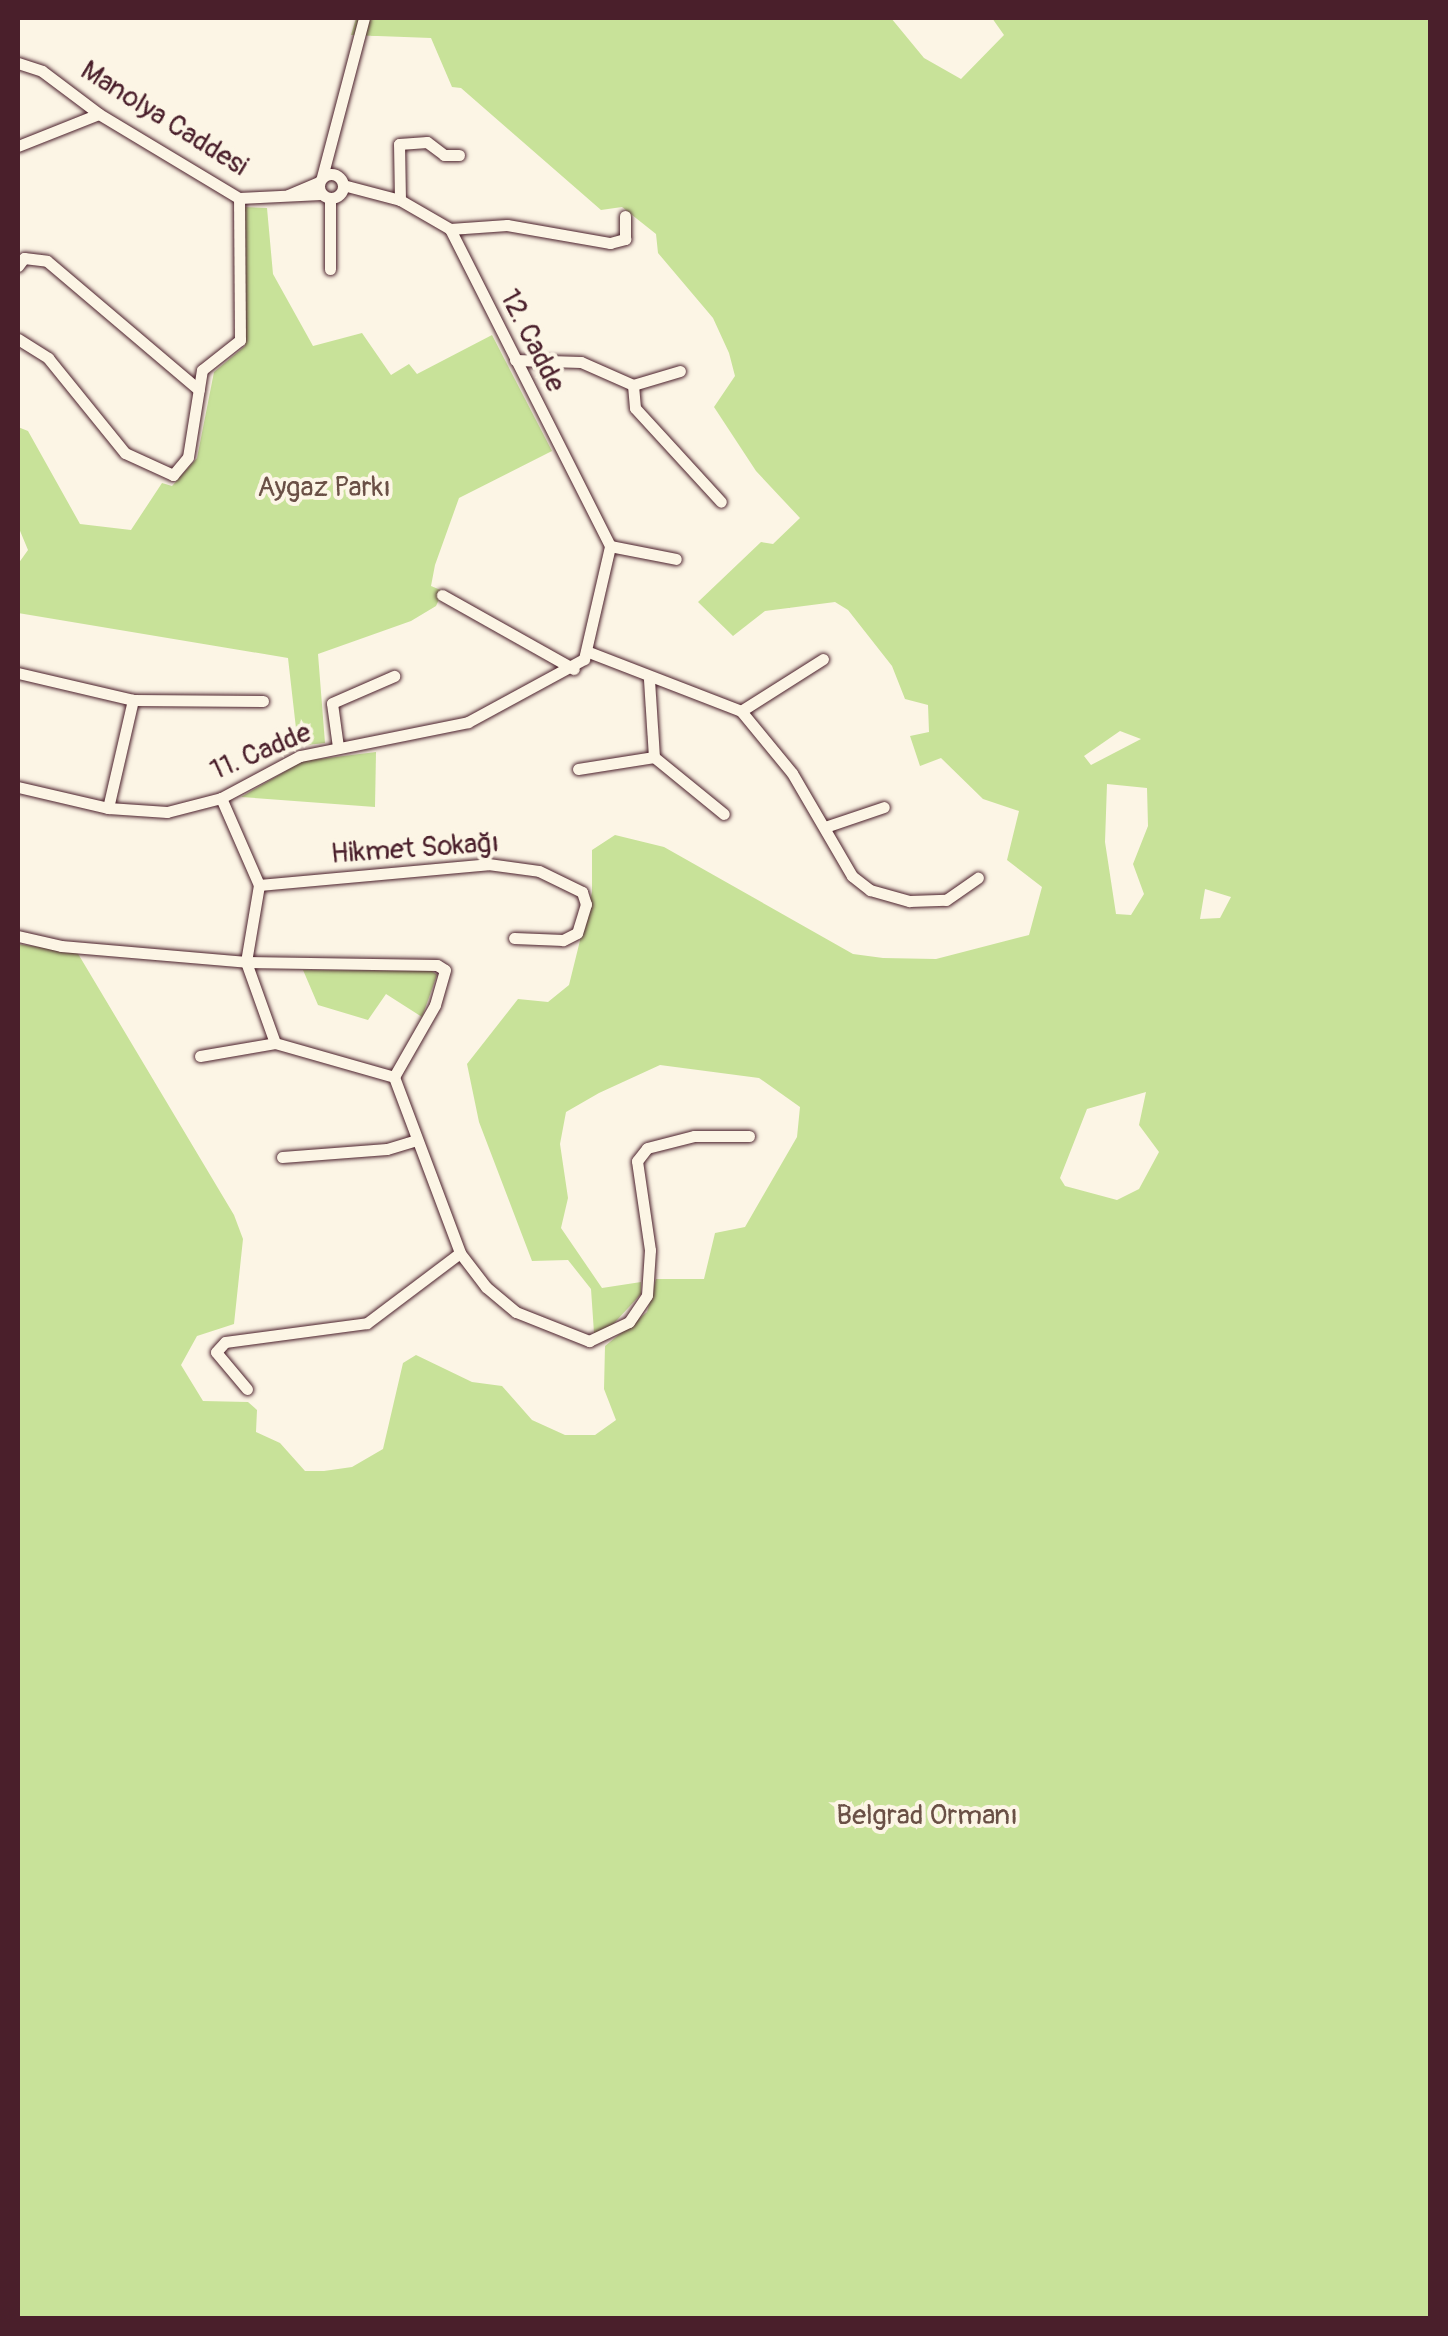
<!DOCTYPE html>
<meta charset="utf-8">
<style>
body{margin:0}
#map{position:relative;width:1448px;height:2336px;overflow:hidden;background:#fcf5e5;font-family:Pangolin,sans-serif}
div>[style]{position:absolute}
.green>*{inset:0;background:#c8e299}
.roads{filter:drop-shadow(0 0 2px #4a1f2b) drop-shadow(0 0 2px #4a1f2b)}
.minor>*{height:11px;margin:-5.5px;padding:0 5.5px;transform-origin:5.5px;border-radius:5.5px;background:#fcf5e5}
.minor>.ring{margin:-5.5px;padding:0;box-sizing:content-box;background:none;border:11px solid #fcf5e5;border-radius:50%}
span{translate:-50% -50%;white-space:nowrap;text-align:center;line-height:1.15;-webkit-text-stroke:8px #fcf5e5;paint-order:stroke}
.street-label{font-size:28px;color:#4a1f2b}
.park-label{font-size:28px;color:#6a5046}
.frame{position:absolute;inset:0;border:20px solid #4a1f2b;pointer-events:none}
</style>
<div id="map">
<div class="green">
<i style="clip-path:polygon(evenodd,356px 18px,891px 18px,924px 58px,961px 79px,1004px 35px,992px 18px,1430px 18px,1430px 2318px,18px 2318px,18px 944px,77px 952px,234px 1215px,243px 1239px,234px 1324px,197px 1336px,181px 1365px,203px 1401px,248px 1402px,257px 1410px,256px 1432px,280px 1443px,305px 1471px,324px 1471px,352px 1467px,383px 1449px,403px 1363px,416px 1355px,472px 1382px,502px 1386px,532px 1420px,565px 1435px,595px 1435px,616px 1420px,604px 1389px,605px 1346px,647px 1312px,656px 1279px,704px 1279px,715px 1233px,745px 1227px,797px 1137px,800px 1107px,759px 1078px,660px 1065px,599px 1093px,566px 1112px,560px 1144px,568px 1198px,561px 1228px,602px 1288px,641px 1282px,641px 1294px,605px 1333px,594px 1333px,591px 1289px,568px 1260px,532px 1261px,479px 1122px,467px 1064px,518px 999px,548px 1002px,569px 985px,592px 892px,592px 850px,615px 835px,664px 847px,853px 954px,883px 958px,936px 959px,1029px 935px,1042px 887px,1007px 860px,1019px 811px,983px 799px,941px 758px,920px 766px,910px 736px,929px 732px,928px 705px,905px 699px,892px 666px,848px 610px,835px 602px,765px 611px,733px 636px,698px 602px,761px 542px,773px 544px,800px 518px,756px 471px,714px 407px,735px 376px,729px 353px,713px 318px,658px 253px,656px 234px,622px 207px,601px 210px,461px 88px,452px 87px,431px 38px,351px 35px,356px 18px,1120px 731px,1141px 739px,1091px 765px,1084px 756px,1120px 731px,356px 18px,1107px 784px,1147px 788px,1148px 826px,1133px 864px,1144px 894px,1131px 915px,1116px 914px,1105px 842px,1107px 784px,356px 18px,1205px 889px,1231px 897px,1220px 918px,1200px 919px,1205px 889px,356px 18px,1146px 1092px,1139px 1125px,1159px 1152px,1139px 1189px,1117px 1200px,1065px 1186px,1060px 1178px,1087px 1109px,1146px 1092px)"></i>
<i style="clip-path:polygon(243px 207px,267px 208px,273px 274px,313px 346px,362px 333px,391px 375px,409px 364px,417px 374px,492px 335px,552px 451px,459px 498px,435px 565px,431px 586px,443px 591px,436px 606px,411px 621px,318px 654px,325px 743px,298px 746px,288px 658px,18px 613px,18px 564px,28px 550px,18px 526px,18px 427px,28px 431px,80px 524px,131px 530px,162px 483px,172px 486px,197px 458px,214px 372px,245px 346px)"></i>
<i style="clip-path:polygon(376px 752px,375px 807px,241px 797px,303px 761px)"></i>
<i style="clip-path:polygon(303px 970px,432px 971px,437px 975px,422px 1017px,386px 994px,368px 1020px,318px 1005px)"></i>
</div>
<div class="roads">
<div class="minor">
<i style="left:18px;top:63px;width:25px;rotate:18deg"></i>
<i style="left:42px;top:71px;width:71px;rotate:37deg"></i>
<i style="left:99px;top:114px;width:163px;rotate:31deg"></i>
<i style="left:239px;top:198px;width:82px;rotate:-2.8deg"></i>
<i style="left:18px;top:146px;width:87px;rotate:-21.6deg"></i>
<i class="ring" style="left:319px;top:174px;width:13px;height:13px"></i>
<i style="left:322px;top:177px;width:164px;rotate:-75.2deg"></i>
<i style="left:343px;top:185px;width:59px;rotate:14.7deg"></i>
<i style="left:400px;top:200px;width:58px;rotate:30.1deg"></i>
<i style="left:450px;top:229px;width:355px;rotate:63.2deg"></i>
<i style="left:288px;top:195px;width:34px;rotate:-23deg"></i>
<i style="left:330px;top:198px;width:71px;rotate:90deg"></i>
<i style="left:400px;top:200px;width:56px;rotate:-91deg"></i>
<i style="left:399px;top:144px;width:28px;rotate:-4deg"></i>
<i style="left:427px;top:142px;width:21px;rotate:37deg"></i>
<i style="left:444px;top:155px;width:15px"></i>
<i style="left:450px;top:229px;width:57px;rotate:-4deg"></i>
<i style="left:507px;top:225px;width:105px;rotate:9.9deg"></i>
<i style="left:610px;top:243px;width:16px;rotate:-15deg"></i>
<i style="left:625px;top:239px;width:23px;rotate:-90deg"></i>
<i style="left:18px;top:266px;width:10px;rotate:-53deg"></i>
<i style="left:24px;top:258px;width:23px;rotate:7deg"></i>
<i style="left:47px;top:261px;width:199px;rotate:40.3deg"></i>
<i style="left:18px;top:339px;width:36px;rotate:32deg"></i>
<i style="left:48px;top:358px;width:122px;rotate:51deg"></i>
<i style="left:125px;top:453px;width:53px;rotate:24.6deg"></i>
<i style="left:173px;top:475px;width:23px;rotate:-50deg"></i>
<i style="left:188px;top:457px;width:88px;rotate:-80.9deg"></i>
<i style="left:202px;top:370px;width:48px;rotate:-38.3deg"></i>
<i style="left:240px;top:340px;width:142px;rotate:-90.4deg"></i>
<i style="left:515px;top:360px;width:66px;rotate:1.7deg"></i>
<i style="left:581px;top:362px;width:57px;rotate:23.9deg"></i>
<i style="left:633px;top:385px;width:23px;rotate:85deg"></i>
<i style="left:635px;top:408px;width:127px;rotate:47.5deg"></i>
<i style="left:633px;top:385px;width:49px;rotate:-16.6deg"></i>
<i style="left:610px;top:546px;width:67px;rotate:11.1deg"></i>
<i style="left:442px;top:595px;width:151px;rotate:29.3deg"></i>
<i style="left:589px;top:652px;width:163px;rotate:21.2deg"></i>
<i style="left:741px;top:711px;width:80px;rotate:50.6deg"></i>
<i style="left:792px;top:773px;width:119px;rotate:59.8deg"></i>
<i style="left:852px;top:876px;width:23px;rotate:38deg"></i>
<i style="left:870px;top:890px;width:41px;rotate:15.8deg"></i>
<i style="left:909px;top:901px;width:37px;rotate:-2deg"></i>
<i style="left:946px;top:900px;width:39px;rotate:-35deg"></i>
<i style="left:18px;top:673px;width:118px;rotate:13.2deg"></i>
<i style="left:133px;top:700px;width:130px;rotate:0.4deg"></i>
<i style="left:741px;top:711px;width:97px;rotate:-32.4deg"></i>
<i style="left:338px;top:747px;width:44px;rotate:-97.8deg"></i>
<i style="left:332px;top:703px;width:68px;rotate:-23.5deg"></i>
<i style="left:654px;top:757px;width:90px;rotate:39.2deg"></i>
<i style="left:578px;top:769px;width:77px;rotate:-9deg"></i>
<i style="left:654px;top:757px;width:78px;rotate:-93.7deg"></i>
<i style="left:18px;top:787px;width:92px;rotate:13.1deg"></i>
<i style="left:108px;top:808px;width:59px;rotate:3.9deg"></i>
<i style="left:167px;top:812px;width:56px;rotate:-14.5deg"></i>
<i style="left:221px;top:798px;width:89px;rotate:-28deg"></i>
<i style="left:300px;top:756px;width:171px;rotate:-11.4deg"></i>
<i style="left:468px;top:722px;width:132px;rotate:-28.5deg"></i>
<i style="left:584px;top:659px;width:116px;rotate:-77deg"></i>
<i style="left:221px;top:798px;width:95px;rotate:66.4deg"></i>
<i style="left:259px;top:885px;width:78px;rotate:99.6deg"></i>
<i style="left:246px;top:962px;width:86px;rotate:70.3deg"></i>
<i style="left:108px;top:808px;width:111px;rotate:-77deg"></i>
<i style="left:825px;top:827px;width:62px;rotate:-18.7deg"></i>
<i style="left:259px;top:885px;width:230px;rotate:-5.2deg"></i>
<i style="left:488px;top:864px;width:51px;rotate:7.8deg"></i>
<i style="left:539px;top:871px;width:48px;rotate:26deg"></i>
<i style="left:582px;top:892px;width:13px;rotate:72deg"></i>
<i style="left:586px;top:904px;width:30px;rotate:107deg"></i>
<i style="left:577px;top:933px;width:16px;rotate:153deg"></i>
<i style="left:563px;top:940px;width:49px;rotate:-177.7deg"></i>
<i style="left:18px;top:936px;width:44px;rotate:13.1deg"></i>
<i style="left:61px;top:946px;width:186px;rotate:4.9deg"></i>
<i style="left:246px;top:962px;width:191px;rotate:0.9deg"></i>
<i style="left:437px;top:965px;width:9px;rotate:32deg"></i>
<i style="left:445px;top:970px;width:36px;rotate:106deg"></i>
<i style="left:435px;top:1005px;width:83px;rotate:119.7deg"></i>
<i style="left:200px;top:1056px;width:76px;rotate:-9.8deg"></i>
<i style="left:275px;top:1043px;width:124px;rotate:15.9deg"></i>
<i style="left:394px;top:1077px;width:188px;rotate:69.4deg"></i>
<i style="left:460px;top:1253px;width:43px;rotate:52.6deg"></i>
<i style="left:486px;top:1287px;width:39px;rotate:40deg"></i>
<i style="left:516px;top:1312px;width:79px;rotate:21.7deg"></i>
<i style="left:589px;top:1341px;width:44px;rotate:-25.4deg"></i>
<i style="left:629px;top:1322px;width:32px;rotate:-56deg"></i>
<i style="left:647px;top:1295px;width:45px;rotate:-86.2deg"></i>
<i style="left:650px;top:1250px;width:90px;rotate:-98.3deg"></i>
<i style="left:637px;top:1161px;width:16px;rotate:-52deg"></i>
<i style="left:647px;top:1148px;width:49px;rotate:-14.3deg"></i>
<i style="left:694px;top:1136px;width:55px"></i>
<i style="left:282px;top:1157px;width:105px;rotate:-4.4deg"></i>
<i style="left:387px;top:1149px;width:31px;rotate:-17deg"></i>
<i style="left:247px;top:1389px;width:48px;rotate:-130deg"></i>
<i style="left:216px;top:1352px;width:13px;rotate:-48deg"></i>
<i style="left:225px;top:1342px;width:143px;rotate:-7.6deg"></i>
<i style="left:367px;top:1323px;width:116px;rotate:-37deg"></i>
</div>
</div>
<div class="street-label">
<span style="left:164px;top:119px;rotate:32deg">Manolya Caddesi</span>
<span style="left:532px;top:341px;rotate:63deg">12. Cadde</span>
<span style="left:261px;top:752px;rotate:-23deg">11. Cadde</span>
<span style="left:415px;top:849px;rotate:-4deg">Hikmet Sokağı</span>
</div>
<div class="park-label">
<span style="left:324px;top:488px">Aygaz Parkı</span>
<span style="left:927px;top:1816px">Belgrad Ormanı</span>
</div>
<div class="frame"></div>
</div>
